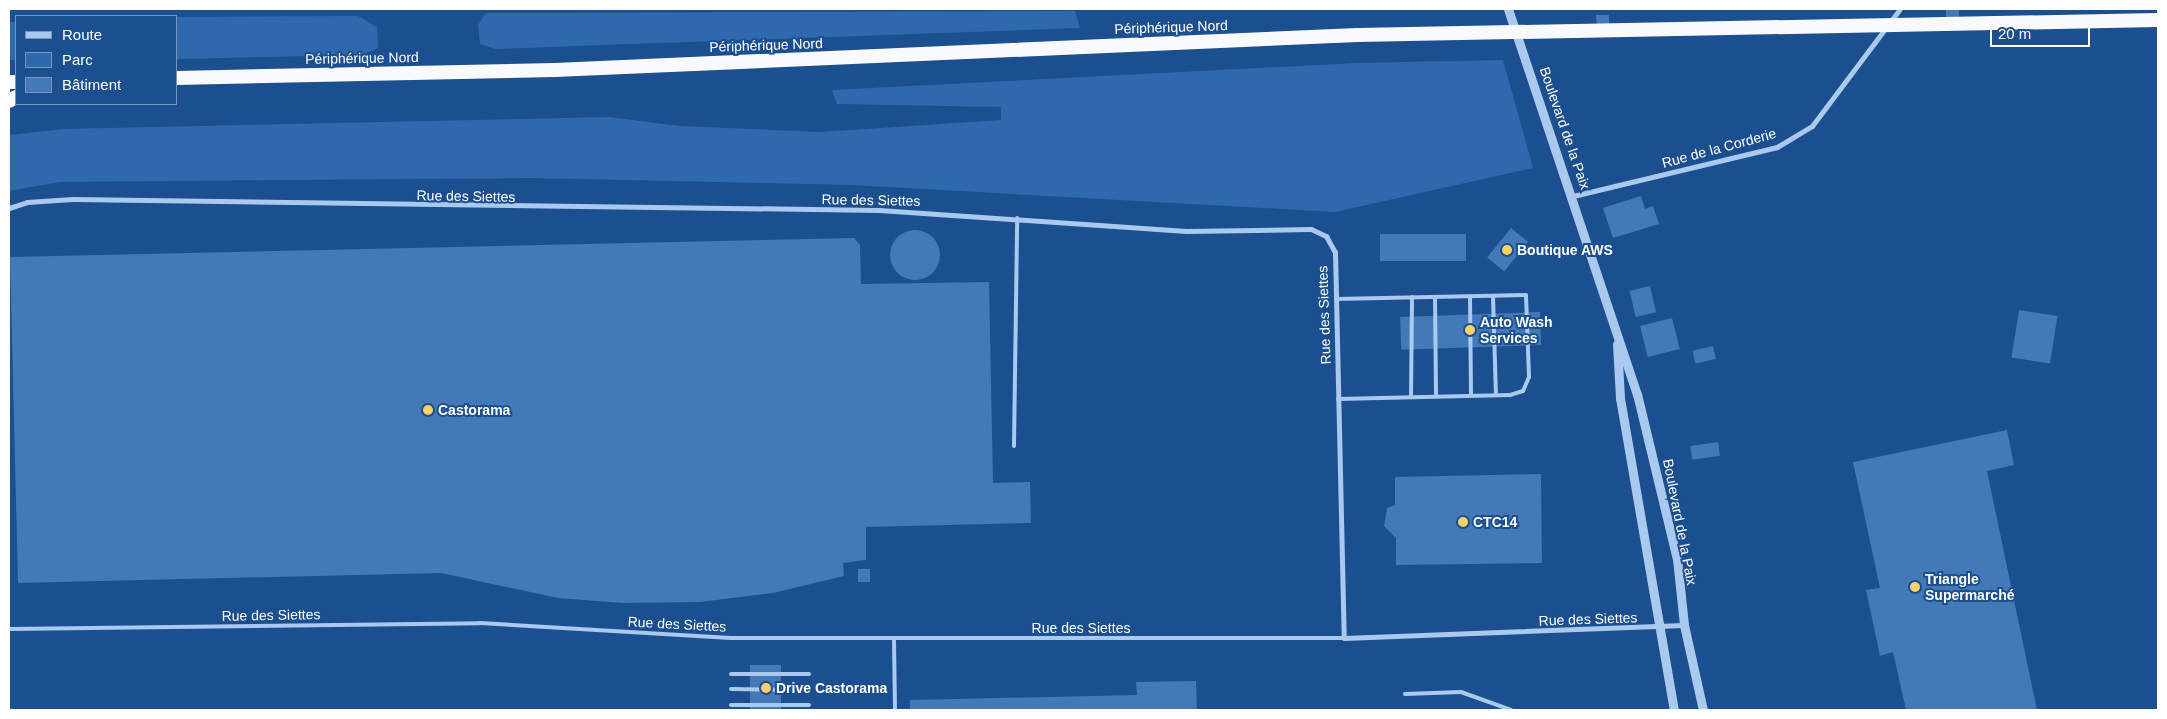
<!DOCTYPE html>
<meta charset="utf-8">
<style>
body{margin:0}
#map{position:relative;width:2167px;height:719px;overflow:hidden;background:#1b4f8f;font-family:Arial,sans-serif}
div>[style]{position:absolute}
.green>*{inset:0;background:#2e69ad;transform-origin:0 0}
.building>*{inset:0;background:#4478b7;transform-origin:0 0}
.round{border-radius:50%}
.service>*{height:4px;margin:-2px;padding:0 2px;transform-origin:2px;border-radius:2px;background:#a9c9ee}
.minor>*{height:5px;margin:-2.5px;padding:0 2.5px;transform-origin:2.5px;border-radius:2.5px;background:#a9c9ee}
.tertiary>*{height:9px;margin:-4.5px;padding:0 4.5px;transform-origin:4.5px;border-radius:4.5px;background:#a9c9ee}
.trunk>*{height:14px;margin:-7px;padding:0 7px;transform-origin:7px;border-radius:7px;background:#f8faff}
.trunk-bridge>*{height:14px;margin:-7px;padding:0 7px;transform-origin:7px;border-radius:7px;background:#f8faff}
.dots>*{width:14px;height:14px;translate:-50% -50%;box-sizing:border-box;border:2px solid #1b4f8f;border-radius:50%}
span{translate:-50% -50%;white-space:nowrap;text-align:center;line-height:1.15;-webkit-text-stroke:4px #1b4f8f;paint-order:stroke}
.street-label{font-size:14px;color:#fff}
.poi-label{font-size:14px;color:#fff;font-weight:700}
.left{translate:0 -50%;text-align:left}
.frame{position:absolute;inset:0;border:10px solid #fff;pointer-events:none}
.legend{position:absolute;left:15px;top:15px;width:162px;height:90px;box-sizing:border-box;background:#1b4f8f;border:1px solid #7695bc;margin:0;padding:6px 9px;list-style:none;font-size:15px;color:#fff}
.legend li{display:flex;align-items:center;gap:10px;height:25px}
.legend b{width:25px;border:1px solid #7695bc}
.scale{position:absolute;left:1990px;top:25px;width:100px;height:22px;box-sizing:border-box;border:2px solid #fff;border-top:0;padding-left:6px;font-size:15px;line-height:18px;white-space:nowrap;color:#fff;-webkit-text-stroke:4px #1b4f8f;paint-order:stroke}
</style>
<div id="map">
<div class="green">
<i style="clip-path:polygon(1075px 11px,1080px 28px,495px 49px,480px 44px,478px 25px,486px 13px)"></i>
<i style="clip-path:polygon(358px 16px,377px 27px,378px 48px,361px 55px,176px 59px,176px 17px)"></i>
<i style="left:16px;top:22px;width:38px;height:7px;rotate:90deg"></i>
<i style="clip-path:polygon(1503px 60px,1533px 168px,1335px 212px,853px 185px,529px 178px,60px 182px,9px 191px,9px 135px,64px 129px,609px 117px,679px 126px,820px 132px,1001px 120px,1001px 107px,837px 104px,832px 90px,1357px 63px)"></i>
</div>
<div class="building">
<i style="left:1946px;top:9px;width:13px;height:11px"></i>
<i style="clip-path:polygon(1596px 15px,1609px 15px,1609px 27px,1597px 28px)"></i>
<i style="clip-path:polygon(1641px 196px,1645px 209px,1653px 206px,1659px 224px,1613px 238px,1603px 208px)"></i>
<i style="left:1511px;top:228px;width:22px;height:38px;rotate:39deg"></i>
<i class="round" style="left:890px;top:230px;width:50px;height:50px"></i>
<i style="left:1466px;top:234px;width:27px;height:86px;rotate:90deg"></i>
<i style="clip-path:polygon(854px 238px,860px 245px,861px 284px,989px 282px,993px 483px,1030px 482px,1031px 523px,866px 527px,866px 560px,843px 563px,844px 576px,773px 593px,700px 602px,622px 603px,558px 598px,441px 573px,18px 583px,10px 257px)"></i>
<i style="left:1650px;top:286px;width:27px;height:21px;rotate:77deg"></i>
<i style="left:2019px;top:310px;width:39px;height:48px;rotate:9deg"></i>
<i style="left:1540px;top:312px;width:33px;height:140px;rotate:88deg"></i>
<i style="left:1672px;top:318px;width:32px;height:33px;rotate:76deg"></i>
<i style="left:1713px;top:346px;width:13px;height:21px;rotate:77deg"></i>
<i style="clip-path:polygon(2007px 430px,2014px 465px,1987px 471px,2037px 710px,1906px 710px,1893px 652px,1880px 656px,1866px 590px,1880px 588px,1853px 462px)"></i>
<i style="left:1718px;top:442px;width:14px;height:28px;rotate:82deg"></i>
<i style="clip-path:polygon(1541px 474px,1542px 563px,1396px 565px,1396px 538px,1384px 526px,1387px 508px,1395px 505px,1395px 477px)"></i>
<i style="left:858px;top:569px;width:12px;height:13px"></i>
<i style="left:750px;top:665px;width:31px;height:45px"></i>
<i style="clip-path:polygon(1196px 681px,1197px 710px,910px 710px,910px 700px,1137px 695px,1136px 682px)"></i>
</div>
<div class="service">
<i style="left:1493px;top:296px;width:99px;rotate:88.3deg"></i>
<i style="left:1435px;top:297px;width:99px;rotate:89.4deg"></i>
<i style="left:1470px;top:297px;width:98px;rotate:89.4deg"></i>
<i style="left:1336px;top:299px;width:190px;rotate:-1.2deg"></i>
<i style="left:1526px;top:295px;width:82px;rotate:87.9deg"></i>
<i style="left:1529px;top:377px;width:15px;rotate:113deg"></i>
<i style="left:1523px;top:391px;width:14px;rotate:163deg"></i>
<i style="left:1510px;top:395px;width:172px;rotate:178.7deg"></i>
<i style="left:1411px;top:397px;width:100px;rotate:-89.4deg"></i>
<i style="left:1014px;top:446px;width:228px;rotate:-89.2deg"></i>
<i style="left:9px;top:629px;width:471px;rotate:-0.7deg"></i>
<i style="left:480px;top:623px;width:251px;rotate:3.4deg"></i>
<i style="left:731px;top:638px;width:613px"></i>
<i style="left:894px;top:639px;width:71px;rotate:89.2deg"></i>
<i style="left:731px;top:674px;width:78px"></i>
<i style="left:731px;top:689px;width:78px;rotate:0.7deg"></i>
<i style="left:1405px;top:694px;width:56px;rotate:-2deg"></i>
<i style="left:1461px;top:692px;width:53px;rotate:19.8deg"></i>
<i style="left:731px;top:705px;width:78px"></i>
</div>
<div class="minor">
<i style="left:1573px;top:196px;width:210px;rotate:-13.5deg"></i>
<i style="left:1777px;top:147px;width:41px;rotate:-31deg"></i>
<i style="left:1812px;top:126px;width:146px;rotate:-53.1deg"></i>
<i style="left:9px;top:208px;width:19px;rotate:-18deg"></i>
<i style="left:27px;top:202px;width:46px;rotate:-3.7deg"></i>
<i style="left:73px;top:199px;width:806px;rotate:0.78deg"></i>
<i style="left:879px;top:210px;width:308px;rotate:3.9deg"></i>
<i style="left:1186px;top:231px;width:125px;rotate:-0.9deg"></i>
<i style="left:1311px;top:229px;width:17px;rotate:25deg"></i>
<i style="left:1326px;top:236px;width:18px;rotate:61deg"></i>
<i style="left:1335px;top:252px;width:386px;rotate:88.7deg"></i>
<i style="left:1344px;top:638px;width:340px;rotate:-2.2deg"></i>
</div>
<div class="tertiary">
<i style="left:1508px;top:9px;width:406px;rotate:71.5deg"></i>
<i style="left:1637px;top:394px;width:170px;rotate:76.4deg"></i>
<i style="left:1677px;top:559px;width:66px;rotate:83.9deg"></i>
<i style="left:1684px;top:625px;width:87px;rotate:77.4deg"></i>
<i style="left:1617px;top:344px;width:54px;rotate:86.8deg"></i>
<i style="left:1620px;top:398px;width:317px;rotate:80.2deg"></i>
</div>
<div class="trunk">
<i style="left:176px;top:78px;width:379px;rotate:-1.2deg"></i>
<i style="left:555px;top:70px;width:803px;rotate:-2.5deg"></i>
<i style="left:9px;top:82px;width:7px"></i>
<i style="left:9px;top:101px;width:8px;rotate:-30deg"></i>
</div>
<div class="trunk-bridge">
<i style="left:1357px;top:35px;width:801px;rotate:-1.07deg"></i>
</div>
<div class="dots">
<i style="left:1507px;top:250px;background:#ffd166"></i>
<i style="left:1470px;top:330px;background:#ffd166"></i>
<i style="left:428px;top:410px;background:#ffd166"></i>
<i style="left:1463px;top:522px;background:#ffd166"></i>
<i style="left:1915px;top:587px;background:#ffd166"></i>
<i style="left:766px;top:688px;background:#ffd166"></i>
</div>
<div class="street-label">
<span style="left:1171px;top:27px;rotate:-2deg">Périphérique Nord</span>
<span style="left:766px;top:45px;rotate:-2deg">Périphérique Nord</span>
<span style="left:362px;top:58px;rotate:-1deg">Périphérique Nord</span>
<span style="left:1565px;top:128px;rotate:71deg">Boulevard de la Paix</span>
<span style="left:1719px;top:148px;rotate:-15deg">Rue de la Corderie</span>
<span style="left:466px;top:196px;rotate:1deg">Rue des Siettes</span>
<span style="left:871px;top:200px;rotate:1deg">Rue des Siettes</span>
<span style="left:1324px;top:315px;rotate:-92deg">Rue des Siettes</span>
<span style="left:1680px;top:522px;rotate:79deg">Boulevard de la Paix</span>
<span style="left:271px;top:615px;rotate:-1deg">Rue des Siettes</span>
<span style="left:1588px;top:619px;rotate:-2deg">Rue des Siettes</span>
<span style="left:677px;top:624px;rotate:3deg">Rue des Siettes</span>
<span style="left:1081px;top:628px">Rue des Siettes</span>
</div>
<div class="poi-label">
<span class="left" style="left:1517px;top:250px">Boutique AWS</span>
<span class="left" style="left:1480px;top:330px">Auto Wash<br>Services</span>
<span class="left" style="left:438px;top:410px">Castorama</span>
<span class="left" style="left:1473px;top:522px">CTC14</span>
<span class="left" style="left:1925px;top:587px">Triangle<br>Supermarché</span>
<span class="left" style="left:776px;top:688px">Drive Castorama</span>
</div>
<div class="frame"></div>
<ul class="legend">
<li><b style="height:6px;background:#a9c9ee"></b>Route</li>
<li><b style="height:14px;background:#2e69ad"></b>Parc</li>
<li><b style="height:14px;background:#4478b7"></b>Bâtiment</li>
</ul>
<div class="scale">20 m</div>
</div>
